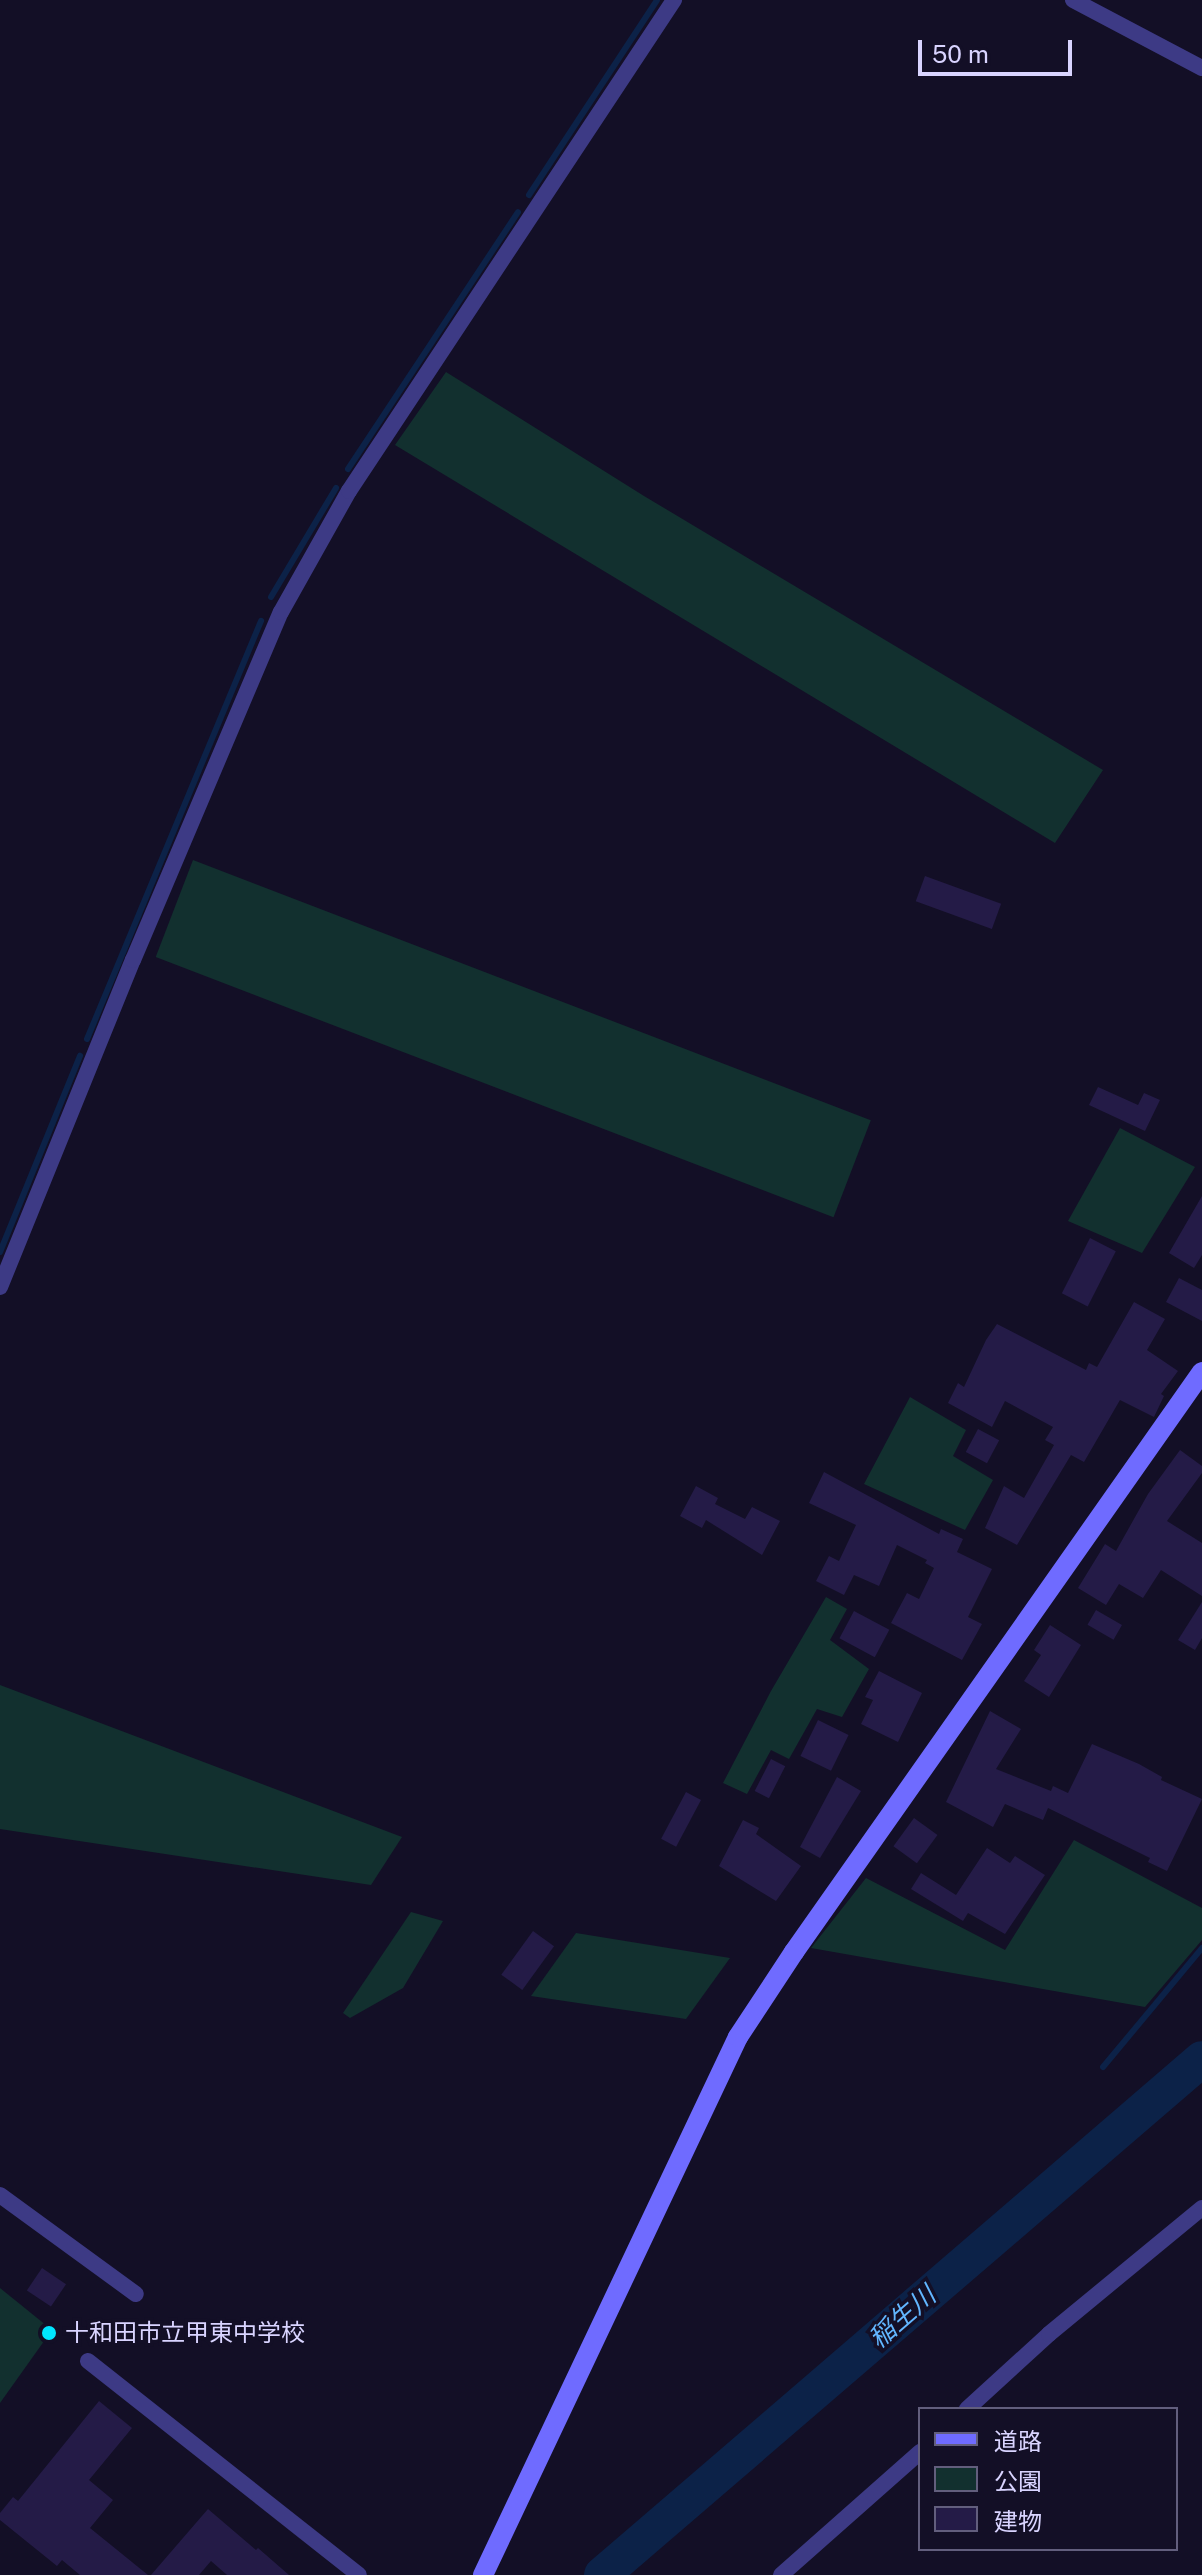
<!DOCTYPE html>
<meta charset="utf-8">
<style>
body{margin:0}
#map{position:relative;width:1202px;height:2575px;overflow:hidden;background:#130f26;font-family:"Public Sans","Noto Sans JP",sans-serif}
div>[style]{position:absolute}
.green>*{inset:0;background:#12302f;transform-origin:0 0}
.stream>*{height:6px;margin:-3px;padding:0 3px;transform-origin:3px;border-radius:3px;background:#0c2248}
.river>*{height:36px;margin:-18px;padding:0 18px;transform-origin:18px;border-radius:18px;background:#0c2248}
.building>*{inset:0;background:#241b47;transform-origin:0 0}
.street>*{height:16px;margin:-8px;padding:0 8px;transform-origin:8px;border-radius:8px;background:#3d3a85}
.secondary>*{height:20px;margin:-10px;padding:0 10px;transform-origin:10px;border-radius:10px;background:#6f6bff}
.dots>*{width:22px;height:22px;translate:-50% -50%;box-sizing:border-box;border:4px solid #130f26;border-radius:50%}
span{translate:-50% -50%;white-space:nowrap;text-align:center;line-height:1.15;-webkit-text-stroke:7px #130f26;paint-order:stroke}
.poi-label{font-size:24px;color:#d9d4ff}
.left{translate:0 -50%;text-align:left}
.water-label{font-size:26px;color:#62b6ff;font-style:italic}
.legend{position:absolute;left:918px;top:2407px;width:260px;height:144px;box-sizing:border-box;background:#130f26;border:2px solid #625e7d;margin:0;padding:10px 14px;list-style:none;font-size:24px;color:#d9d4ff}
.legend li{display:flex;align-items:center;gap:16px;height:40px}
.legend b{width:40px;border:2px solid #625e7d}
.scale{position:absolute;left:918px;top:40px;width:154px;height:36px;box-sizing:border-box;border:4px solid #d9d4ff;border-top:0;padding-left:10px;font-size:24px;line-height:28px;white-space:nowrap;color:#d9d4ff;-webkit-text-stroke:6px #130f26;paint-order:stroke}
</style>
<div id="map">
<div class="green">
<i style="clip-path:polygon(446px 372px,644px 496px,1103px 770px,1055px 843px,395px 445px)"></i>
<i style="left:193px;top:860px;width:726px;height:104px;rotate:21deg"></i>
<i style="clip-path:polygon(1120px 1128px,1195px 1167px,1142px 1253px,1068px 1221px)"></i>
<i style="clip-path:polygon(910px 1397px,966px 1430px,953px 1456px,993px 1480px,965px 1530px,864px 1484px)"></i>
<i style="clip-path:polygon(826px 1597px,847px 1609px,830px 1640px,869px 1669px,842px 1717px,817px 1709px,789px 1759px,771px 1750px,747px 1794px,723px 1783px,771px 1691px)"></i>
<i style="clip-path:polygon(0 1685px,402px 1837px,371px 1885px,0 1829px)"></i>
<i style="clip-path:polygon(1074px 1840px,1202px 1908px,1202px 1940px,1145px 2007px,811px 1948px,866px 1878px,1005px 1950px)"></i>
<i style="clip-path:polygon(411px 1912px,443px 1921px,403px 1988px,350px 2018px,343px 2013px)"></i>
<i style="clip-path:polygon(576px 1933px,730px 1958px,686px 2019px,531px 1996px)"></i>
<i style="clip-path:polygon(0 2288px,52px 2330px,0 2403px)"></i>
</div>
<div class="stream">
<i style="left:529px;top:195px;width:233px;rotate:-56.7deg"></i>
<i style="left:348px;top:469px;width:308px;rotate:-56.5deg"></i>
<i style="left:271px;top:597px;width:127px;rotate:-59.2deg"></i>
<i style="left:87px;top:1039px;width:453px;rotate:-67.4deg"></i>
<i style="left:0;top:1252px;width:212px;rotate:-67.8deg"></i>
<i style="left:1103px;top:2067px;width:155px;rotate:-50.2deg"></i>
</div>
<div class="river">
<i style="left:602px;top:2575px;width:791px;rotate:-40.7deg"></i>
</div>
<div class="building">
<i style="left:925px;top:876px;width:81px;height:27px;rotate:20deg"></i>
<i style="clip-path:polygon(1098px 1087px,1138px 1105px,1144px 1093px,1160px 1100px,1145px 1131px,1089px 1105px)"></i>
<i style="clip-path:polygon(1202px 1196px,1202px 1255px,1194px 1268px,1169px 1253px)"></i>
<i style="left:1090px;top:1238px;width:29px;height:62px;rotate:27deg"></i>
<i style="clip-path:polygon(1179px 1278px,1202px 1290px,1202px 1321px,1166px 1302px)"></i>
<i style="clip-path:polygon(1134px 1302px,1165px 1319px,1147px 1350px,1178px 1371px,1161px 1394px,1164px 1396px,1154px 1417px,1120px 1400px,1084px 1462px,1071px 1455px,1017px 1545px,985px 1528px,1004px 1486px,1024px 1498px,1054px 1445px,1045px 1440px,1053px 1427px,1005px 1401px,992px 1427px,948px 1403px,958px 1383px,964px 1387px,986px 1340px,997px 1324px,1086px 1370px,1089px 1363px,1097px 1367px)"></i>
<i style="left:978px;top:1429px;width:24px;height:26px;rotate:28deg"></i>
<i style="clip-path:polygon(1180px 1450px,1202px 1466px,1202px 1473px,1167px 1521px,1202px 1543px,1202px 1596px,1161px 1570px,1143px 1598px,1119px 1584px,1106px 1605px,1078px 1588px,1105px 1544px,1116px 1551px,1148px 1494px)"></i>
<i style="clip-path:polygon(824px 1472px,939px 1534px,941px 1529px,963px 1539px,957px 1552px,992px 1569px,968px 1617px,982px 1624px,962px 1660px,891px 1623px,907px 1593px,919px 1599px,934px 1568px,925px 1563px,927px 1560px,897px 1545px,879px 1586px,854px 1575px,844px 1595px,816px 1581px,829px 1556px,839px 1561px,856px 1525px,809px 1503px)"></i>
<i style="clip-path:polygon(696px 1486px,718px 1498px,715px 1504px,745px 1519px,752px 1507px,780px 1521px,762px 1555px,706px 1520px,702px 1528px,680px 1516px)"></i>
<i style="clip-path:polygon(1202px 1602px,1202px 1638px,1195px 1650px,1178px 1640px)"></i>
<i style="left:1096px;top:1610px;width:30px;height:17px;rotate:30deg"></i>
<i style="left:854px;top:1611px;width:40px;height:31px;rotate:28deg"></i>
<i style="clip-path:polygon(1050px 1625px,1081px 1645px,1049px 1697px,1024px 1681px,1041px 1655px,1034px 1650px)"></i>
<i style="clip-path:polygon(879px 1671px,922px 1693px,898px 1742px,861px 1724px,873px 1700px,865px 1697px)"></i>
<i style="clip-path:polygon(990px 1711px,1021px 1729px,996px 1769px,1051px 1791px,1053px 1786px,1068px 1793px,1092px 1744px,1139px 1764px,1162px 1777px,1161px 1780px,1202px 1799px,1167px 1871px,1148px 1862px,1150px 1858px,1048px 1808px,1043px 1820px,1005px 1804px,993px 1827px,946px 1802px)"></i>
<i style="left:818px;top:1720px;width:34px;height:40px;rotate:26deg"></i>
<i style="left:771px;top:1759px;width:16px;height:36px;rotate:27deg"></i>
<i style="clip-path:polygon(837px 1777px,861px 1791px,820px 1858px,800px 1847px)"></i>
<i style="left:686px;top:1792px;width:17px;height:53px;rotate:28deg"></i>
<i style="left:914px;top:1818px;width:29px;height:35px;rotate:36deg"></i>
<i style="clip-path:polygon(743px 1820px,759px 1828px,756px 1834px,801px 1866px,776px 1901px,719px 1866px)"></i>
<i style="clip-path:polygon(987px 1848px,1010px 1863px,1015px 1856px,1045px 1875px,1005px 1934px,968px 1913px,963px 1921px,911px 1889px,921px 1873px,956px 1895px)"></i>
<i style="left:533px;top:1931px;width:26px;height:54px;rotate:36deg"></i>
<i style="left:42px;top:2268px;width:29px;height:27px;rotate:34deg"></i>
<i style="clip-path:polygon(99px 2401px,132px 2428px,89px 2480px,113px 2500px,90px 2528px,148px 2575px,80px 2575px,62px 2560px,57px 2566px,0 2520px,0 2513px,13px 2497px,18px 2501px)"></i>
<i style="clip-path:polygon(208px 2509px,256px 2550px,258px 2548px,289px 2575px,227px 2575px,211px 2561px,199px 2575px,151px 2575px)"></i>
</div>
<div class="street">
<i style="left:1073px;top:0;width:146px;rotate:27.8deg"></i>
<i style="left:0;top:1287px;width:353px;rotate:-67.9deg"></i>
<i style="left:133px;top:960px;width:378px;rotate:-67deg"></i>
<i style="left:281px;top:612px;width:139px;rotate:-60.7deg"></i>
<i style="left:349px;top:491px;width:589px;rotate:-56.5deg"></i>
<i style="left:0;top:2195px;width:168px;rotate:36.1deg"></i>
<i style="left:88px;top:2361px;width:345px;rotate:38.3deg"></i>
<i style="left:967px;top:2409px;width:111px;rotate:-42.4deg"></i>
<i style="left:1049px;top:2334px;width:198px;rotate:-39.5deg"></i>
<i style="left:781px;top:2575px;width:186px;rotate:-41.5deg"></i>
</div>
<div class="secondary">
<i style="left:483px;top:2575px;width:595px;rotate:-64.64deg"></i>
<i style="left:738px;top:2037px;width:102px;rotate:-56.6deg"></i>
<i style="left:794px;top:1952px;width:709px;rotate:-54.88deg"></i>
</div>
<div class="dots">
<i style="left:49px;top:2333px;background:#00e5ff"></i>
</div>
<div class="poi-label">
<span class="left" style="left:65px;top:2333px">十和田市立甲東中学校</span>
</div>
<div class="water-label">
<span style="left:902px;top:2317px;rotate:-41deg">稲生川</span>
</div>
<ul class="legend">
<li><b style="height:10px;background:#6f6bff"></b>道路</li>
<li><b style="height:22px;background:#12302f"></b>公園</li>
<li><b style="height:22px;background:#241b47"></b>建物</li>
</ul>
<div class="scale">50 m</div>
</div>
